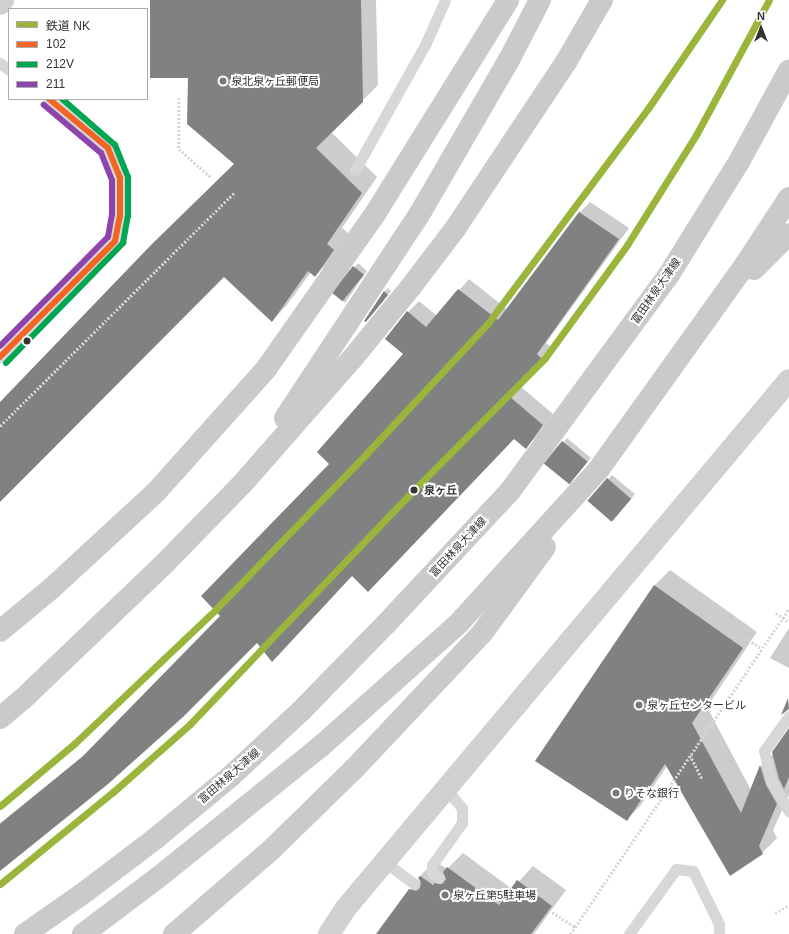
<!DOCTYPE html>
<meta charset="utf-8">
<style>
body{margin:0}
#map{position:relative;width:789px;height:934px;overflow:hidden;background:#fff;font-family:Helvetica,"Noto Sans JP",sans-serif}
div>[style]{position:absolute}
.shadow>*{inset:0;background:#0003}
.building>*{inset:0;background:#818181;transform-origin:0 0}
.path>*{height:2.5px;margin-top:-1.25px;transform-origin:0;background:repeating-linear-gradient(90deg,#d6d6d6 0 2px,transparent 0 4px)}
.lane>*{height:11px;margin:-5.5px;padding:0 5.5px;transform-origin:5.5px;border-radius:5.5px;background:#d7d7d7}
.secondary>*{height:22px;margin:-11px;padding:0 11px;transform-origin:11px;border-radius:11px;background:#d0d0d0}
.primary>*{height:22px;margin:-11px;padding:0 11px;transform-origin:11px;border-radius:11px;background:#cacaca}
.path-bridge>*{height:2.5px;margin-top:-1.25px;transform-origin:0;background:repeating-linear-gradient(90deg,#d6d6d6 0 2px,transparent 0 4px)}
.bus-1>*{height:6px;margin:-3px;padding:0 3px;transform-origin:3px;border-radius:3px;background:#f26522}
.bus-2>*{height:6px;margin:-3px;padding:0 3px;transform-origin:3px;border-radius:3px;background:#00a651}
.bus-3>*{height:6px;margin:-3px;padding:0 3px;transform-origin:3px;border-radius:3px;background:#8e44ad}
.rail-1>*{height:7px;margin:-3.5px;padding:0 3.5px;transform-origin:3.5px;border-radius:3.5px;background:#9bb43b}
.dots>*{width:11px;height:11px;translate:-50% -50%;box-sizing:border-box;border:2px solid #fff;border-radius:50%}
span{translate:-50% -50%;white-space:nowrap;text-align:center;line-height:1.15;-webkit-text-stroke:4px #fff;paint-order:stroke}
.poi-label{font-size:11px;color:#333}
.left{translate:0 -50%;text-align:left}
.street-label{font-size:11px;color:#333}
.stop-label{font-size:11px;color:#333;font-weight:700}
.legend{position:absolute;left:8px;top:8px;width:140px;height:92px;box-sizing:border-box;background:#fff;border:1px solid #adadad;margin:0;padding:5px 7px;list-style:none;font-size:12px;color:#333}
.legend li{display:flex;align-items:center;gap:8px;height:20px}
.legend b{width:20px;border:1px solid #adadad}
.north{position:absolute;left:741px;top:8px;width:40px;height:40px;-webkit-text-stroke:3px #fff;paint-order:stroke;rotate:0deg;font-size:11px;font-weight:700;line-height:16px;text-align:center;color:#333}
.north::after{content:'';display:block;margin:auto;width:14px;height:18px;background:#333;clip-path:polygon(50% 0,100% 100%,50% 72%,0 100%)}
</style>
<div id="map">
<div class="shadow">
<i style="clip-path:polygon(151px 0,376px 0,378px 85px,331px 132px,377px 177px,342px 228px,349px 234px,331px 260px,315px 276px,311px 272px,287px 305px,272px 321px,224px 275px,0 501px,0 404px,235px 164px,189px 77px)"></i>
<i style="clip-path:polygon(590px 202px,629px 228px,546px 343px,552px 348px,520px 386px,553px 414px,536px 437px,526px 447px,515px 438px,257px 642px,0 870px,0 823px,93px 748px,222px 616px,330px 464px,404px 354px,386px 338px,408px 312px,419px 301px,437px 316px,469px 279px,507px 309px,579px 213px)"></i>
<i style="clip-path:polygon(358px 263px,367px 271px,345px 303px,335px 294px)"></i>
<i style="clip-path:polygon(388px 288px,391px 291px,370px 317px,384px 292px)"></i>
<i style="clip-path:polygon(567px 438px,591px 458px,572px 479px,546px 465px)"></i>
<i style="clip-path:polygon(612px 475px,635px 494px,613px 521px,608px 479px)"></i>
<i style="clip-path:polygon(670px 570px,757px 632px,707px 707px,751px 790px,761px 766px,773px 754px,789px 729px,789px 795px,773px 830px,777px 838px,762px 853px,667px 766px,641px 805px,626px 820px,536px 761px,655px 585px)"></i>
<i style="clip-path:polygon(789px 628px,789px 668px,770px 658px)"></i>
<i style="clip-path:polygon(463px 853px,512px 889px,533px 866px,566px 890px,534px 934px,377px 934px,410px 890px,420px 880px,420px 876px,435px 861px,447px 869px)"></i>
</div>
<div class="building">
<i style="clip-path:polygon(150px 0,361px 0,363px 102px,316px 148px,362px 193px,327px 244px,334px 250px,315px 277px,308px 271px,272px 322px,224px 277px,0 502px,0 402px,151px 245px,234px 164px,187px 124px,188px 78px,150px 78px)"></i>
<i style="clip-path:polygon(579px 212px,619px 239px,537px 354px,542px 359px,510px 397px,543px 425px,526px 449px,514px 439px,368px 592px,352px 576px,272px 662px,257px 643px,183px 717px,108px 784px,0 871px,0 824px,82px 757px,220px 616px,201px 596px,329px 464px,317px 452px,403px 354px,385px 339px,407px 311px,426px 327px,458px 289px,498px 320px)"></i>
<i style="left:353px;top:266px;width:14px;height:34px;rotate:39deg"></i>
<i style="clip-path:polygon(384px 291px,388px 295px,366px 322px,364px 321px)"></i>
<i style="left:562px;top:441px;width:33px;height:29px;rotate:39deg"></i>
<i style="left:607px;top:478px;width:32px;height:30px;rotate:41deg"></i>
<i style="clip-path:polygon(654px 585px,743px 648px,692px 723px,741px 813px,760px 765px,766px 785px,777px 804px,759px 846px,763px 854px,730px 876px,665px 764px,627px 821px,535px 761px)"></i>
<i style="clip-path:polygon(788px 698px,789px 709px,781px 715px)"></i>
<i style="clip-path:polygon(789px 728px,789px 777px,784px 789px,779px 779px,772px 752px)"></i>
<i style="clip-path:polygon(447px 867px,499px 905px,517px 880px,552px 906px,531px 934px,376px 934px,409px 889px,416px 891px,420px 888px,421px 882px,418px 878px,420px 876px,433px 885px,435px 883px,442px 884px,446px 879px,443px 872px)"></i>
</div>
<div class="path">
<i style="left:179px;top:98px;width:51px;rotate:90deg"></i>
<i style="left:179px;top:149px;width:43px;rotate:41.2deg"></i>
<i style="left:0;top:426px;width:330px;rotate:-44.9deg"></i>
<i style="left:776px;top:613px;width:14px;rotate:36deg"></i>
<i style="left:745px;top:638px;width:19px;rotate:32deg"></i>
<i style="left:690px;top:755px;width:28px;rotate:63deg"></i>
<i style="left:775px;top:913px;width:16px;rotate:-30deg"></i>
<i style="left:570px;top:934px;width:9px;rotate:-54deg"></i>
</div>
<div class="lane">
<i style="left:0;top:63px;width:11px;rotate:38deg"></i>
<i style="left:355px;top:170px;width:143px;rotate:-60.8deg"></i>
<i style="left:425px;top:45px;width:49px;rotate:-66deg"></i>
<i style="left:0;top:357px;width:163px;rotate:-45.2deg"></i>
<i style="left:115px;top:241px;width:26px;rotate:-79deg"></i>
<i style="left:120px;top:215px;width:37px;rotate:-90deg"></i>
<i style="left:120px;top:178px;width:32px;rotate:-112deg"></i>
<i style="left:108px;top:148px;width:77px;rotate:-140.3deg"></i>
<i style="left:789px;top:716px;width:43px;rotate:125.5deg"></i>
<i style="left:764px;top:751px;width:32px;rotate:76deg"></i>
<i style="left:772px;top:782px;width:34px;rotate:60deg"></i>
<i style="left:385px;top:862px;width:36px;rotate:37deg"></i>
<i style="left:439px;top:878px;width:9px;rotate:-144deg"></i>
<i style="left:432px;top:873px;width:8px;rotate:-90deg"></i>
<i style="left:432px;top:865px;width:52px;rotate:-54.5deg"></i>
<i style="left:462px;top:823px;width:15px;rotate:-90deg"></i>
<i style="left:462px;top:808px;width:25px;rotate:-130deg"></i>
<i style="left:629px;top:934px;width:80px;rotate:-54.1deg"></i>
<i style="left:676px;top:869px;width:17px;rotate:7deg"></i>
<i style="left:693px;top:871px;width:59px;rotate:63.9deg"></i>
<i style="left:719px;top:924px;width:10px;rotate:90deg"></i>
</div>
<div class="secondary">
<i style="left:0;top:4px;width:5px;rotate:-53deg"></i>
<i style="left:329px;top:934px;width:31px;rotate:-57deg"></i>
<i style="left:346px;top:908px;width:689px;rotate:-50deg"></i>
</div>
<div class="primary">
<i style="left:754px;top:269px;width:49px;rotate:-45deg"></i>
<i style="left:285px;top:418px;width:243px;rotate:-56.6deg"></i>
<i style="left:419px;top:215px;width:179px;rotate:-59.9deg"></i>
<i style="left:509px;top:60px;width:68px;rotate:-62.7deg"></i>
<i style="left:0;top:631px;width:67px;rotate:-39.6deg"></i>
<i style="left:52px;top:588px;width:143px;rotate:-42.7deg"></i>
<i style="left:157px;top:491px;width:164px;rotate:-48.2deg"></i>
<i style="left:266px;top:369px;width:189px;rotate:-54.9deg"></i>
<i style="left:375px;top:214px;width:252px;rotate:-58.1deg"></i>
<i style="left:0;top:718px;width:35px;rotate:-40deg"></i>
<i style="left:27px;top:695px;width:191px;rotate:-43.7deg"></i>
<i style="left:165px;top:563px;width:112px;rotate:-45.7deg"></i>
<i style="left:243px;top:483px;width:165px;rotate:-48.7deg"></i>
<i style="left:352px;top:359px;width:92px;rotate:-50.8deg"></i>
<i style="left:410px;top:288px;width:74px;rotate:-52.7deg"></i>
<i style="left:455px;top:229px;width:201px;rotate:-56.4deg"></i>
<i style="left:566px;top:62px;width:72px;rotate:-59.9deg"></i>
<i style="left:25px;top:934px;width:68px;rotate:-34.9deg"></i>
<i style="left:81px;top:895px;width:94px;rotate:-37.2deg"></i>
<i style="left:156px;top:838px;width:97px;rotate:-39.6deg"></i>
<i style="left:231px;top:776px;width:96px;rotate:-42.9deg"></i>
<i style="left:301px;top:711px;width:122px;rotate:-45.7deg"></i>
<i style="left:386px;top:624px;width:182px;rotate:-47deg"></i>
<i style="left:510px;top:491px;width:270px;rotate:-53.7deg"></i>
<i style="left:670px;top:273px;width:133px;rotate:-58.2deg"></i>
<i style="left:740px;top:160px;width:102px;rotate:-61.4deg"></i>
<i style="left:83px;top:934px;width:96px;rotate:-37deg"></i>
<i style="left:160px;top:876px;width:206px;rotate:-38.9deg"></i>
<i style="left:320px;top:747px;width:186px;rotate:-41.7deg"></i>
<i style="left:459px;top:623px;width:208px;rotate:-47.7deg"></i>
<i style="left:599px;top:469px;width:251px;rotate:-54.4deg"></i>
<i style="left:745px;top:265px;width:80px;rotate:-56.7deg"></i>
<i style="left:174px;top:934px;width:128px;rotate:-40.9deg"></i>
<i style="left:271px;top:850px;width:116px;rotate:-44.3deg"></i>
<i style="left:354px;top:769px;width:188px;rotate:-46.7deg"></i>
<i style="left:483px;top:632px;width:105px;rotate:-53.9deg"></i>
</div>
<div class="path-bridge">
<i style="left:549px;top:910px;width:31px;rotate:33deg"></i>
<i style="left:575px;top:927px;width:384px;rotate:-56.1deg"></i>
</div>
<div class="bus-1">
<i style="left:0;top:357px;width:163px;rotate:-45.2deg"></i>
<i style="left:115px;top:241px;width:26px;rotate:-79deg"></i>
<i style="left:120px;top:215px;width:37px;rotate:-90deg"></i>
<i style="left:120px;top:178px;width:32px;rotate:-112deg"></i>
<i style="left:108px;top:148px;width:77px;rotate:-140.3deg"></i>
</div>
<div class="bus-2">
<i style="left:6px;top:363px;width:168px;rotate:-45.7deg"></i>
<i style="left:123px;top:243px;width:27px;rotate:-80deg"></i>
<i style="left:128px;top:216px;width:39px;rotate:-90deg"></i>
<i style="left:128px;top:177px;width:35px;rotate:-112deg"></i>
<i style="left:115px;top:145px;width:70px;rotate:-139deg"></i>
</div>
<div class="bus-3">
<i style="left:0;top:346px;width:153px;rotate:-45.3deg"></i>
<i style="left:108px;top:237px;width:23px;rotate:-80deg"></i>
<i style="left:112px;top:214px;width:34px;rotate:-90deg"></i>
<i style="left:112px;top:180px;width:29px;rotate:-112deg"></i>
<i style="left:101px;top:153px;width:75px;rotate:-139.9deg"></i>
</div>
<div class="rail-1">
<i style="left:0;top:806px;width:98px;rotate:-40deg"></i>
<i style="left:75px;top:743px;width:195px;rotate:-43.5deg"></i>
<i style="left:216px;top:609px;width:216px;rotate:-45.9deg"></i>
<i style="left:366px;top:454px;width:179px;rotate:-47deg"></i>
<i style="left:488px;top:323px;width:269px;rotate:-53.3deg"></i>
<i style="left:649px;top:107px;width:130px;rotate:-55.7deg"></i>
<i style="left:0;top:884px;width:146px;rotate:-39.2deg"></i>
<i style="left:113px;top:792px;width:103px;rotate:-41.4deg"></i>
<i style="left:190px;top:724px;width:313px;rotate:-46.3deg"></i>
<i style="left:406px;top:498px;width:197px;rotate:-45.2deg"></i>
<i style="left:545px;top:358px;width:140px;rotate:-54deg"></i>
<i style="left:627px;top:245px;width:130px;rotate:-57.9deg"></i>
<i style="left:696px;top:135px;width:153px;rotate:-61.6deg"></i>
</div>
<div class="dots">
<i style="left:223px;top:81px;background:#7a7a7a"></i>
<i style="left:27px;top:341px;background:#333"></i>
<i style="left:414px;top:490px;background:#333"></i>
<i style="left:639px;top:705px;background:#7a7a7a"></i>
<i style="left:616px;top:793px;background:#7a7a7a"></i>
<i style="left:445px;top:895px;background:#7a7a7a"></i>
</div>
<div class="poi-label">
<span class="left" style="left:231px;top:81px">泉北泉ヶ丘郵便局</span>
<span class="left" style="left:647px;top:705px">泉ヶ丘センタービル</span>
<span class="left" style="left:624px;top:793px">りそな銀行</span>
<span class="left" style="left:453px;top:895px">泉ヶ丘第5駐車場</span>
</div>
<div class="street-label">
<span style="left:656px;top:291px;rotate:-55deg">富田林泉大津線</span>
<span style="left:458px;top:547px;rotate:-47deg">富田林泉大津線</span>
<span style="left:229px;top:776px;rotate:-41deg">富田林泉大津線</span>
</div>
<div class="stop-label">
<span class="left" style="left:424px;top:490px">泉ヶ丘</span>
</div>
<ul class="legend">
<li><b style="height:5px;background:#9bb43b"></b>鉄道 NK</li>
<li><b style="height:5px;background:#f26522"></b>102</li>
<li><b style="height:5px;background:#00a651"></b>212V</li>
<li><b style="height:5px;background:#8e44ad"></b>211</li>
</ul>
<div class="north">N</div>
</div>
